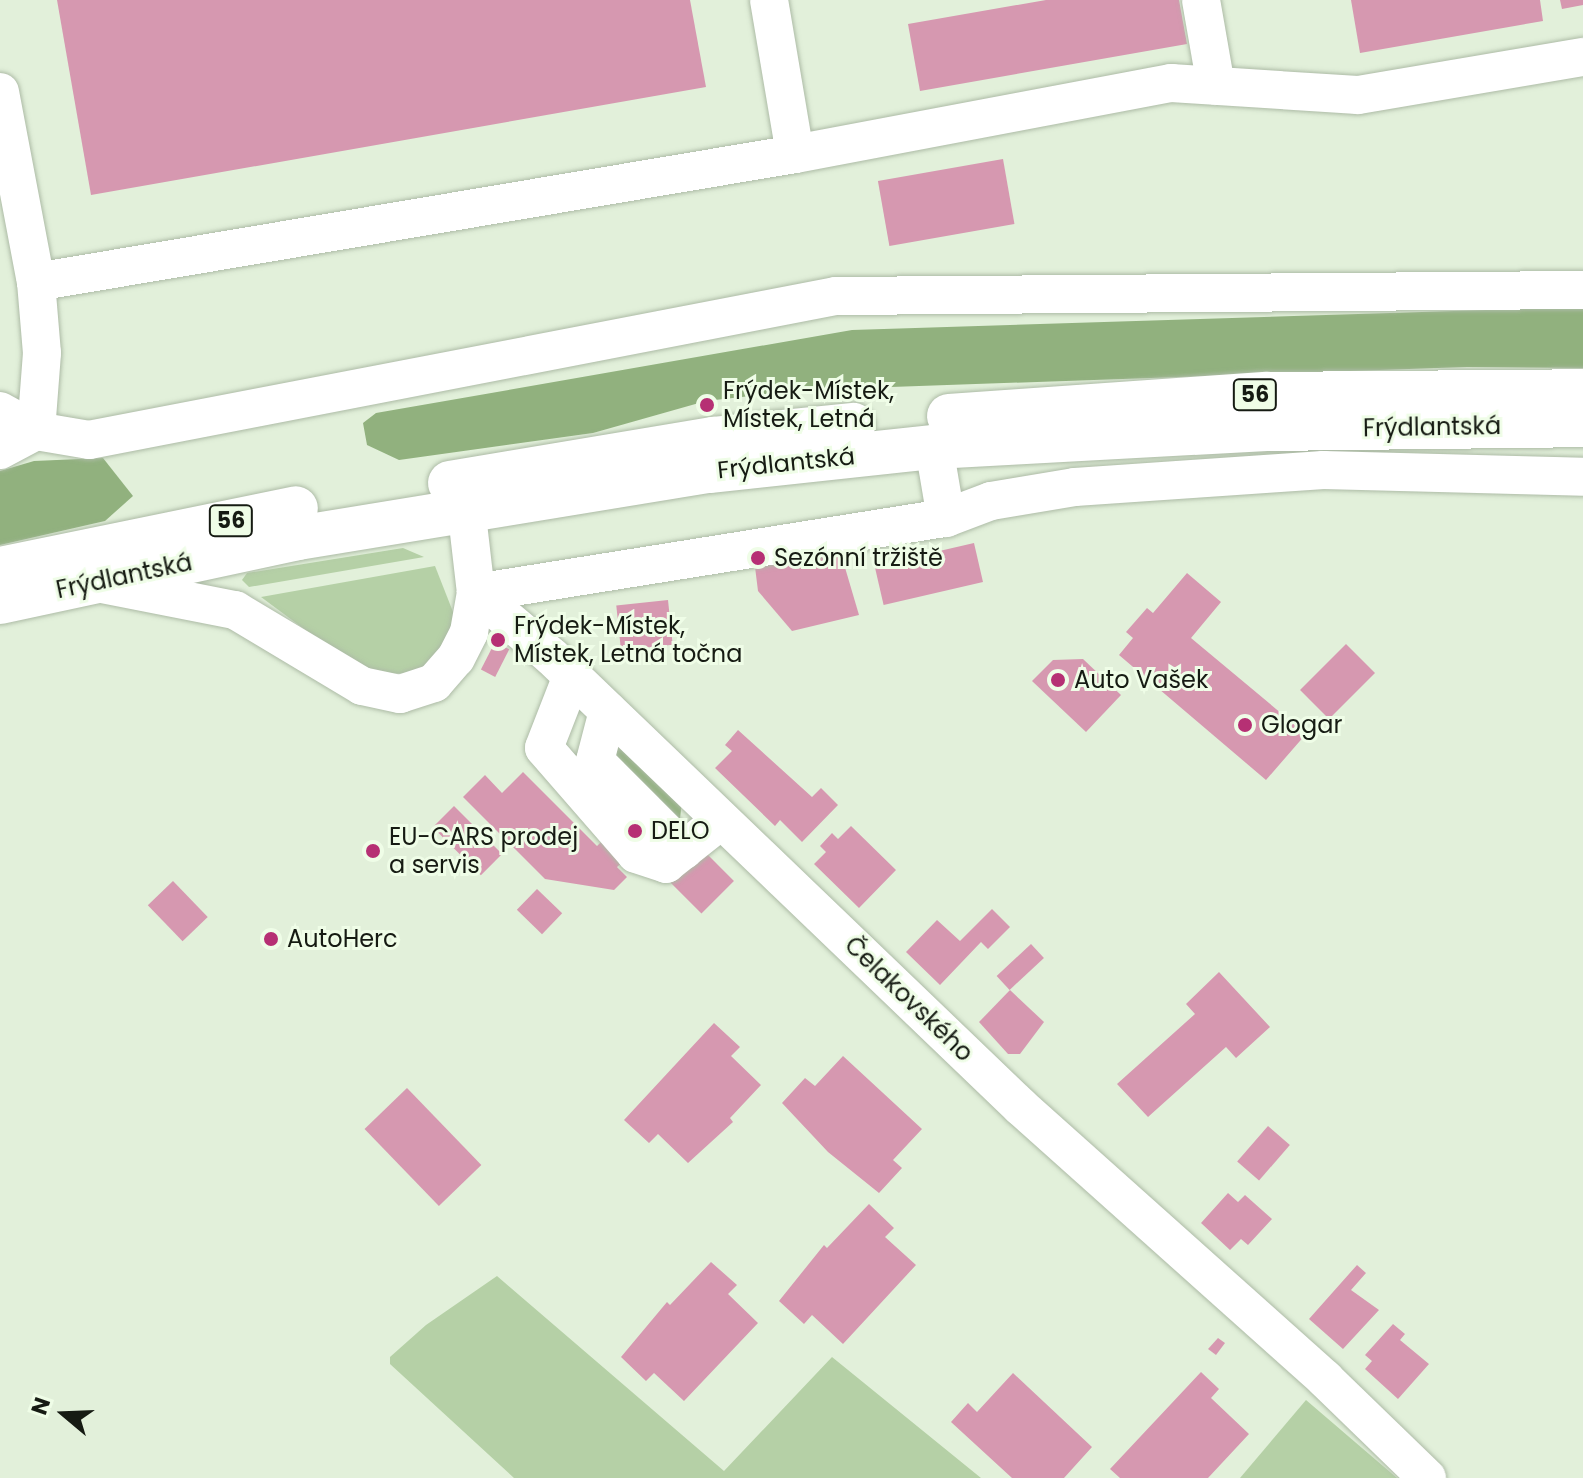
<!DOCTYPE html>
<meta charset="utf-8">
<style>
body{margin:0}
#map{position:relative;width:1583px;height:1478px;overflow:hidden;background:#e2f0da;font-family:Poppins,sans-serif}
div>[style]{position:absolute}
.green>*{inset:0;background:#b5d0a6}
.forest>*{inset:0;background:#91b17e}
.building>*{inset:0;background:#d698b0;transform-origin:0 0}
.roads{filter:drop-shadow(0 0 2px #adbba6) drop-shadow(0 0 2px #adbba6)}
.minor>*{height:38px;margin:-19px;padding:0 19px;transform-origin:19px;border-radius:19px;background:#fff}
.major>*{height:44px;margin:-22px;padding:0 22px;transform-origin:22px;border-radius:22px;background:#fff}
.dots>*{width:22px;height:22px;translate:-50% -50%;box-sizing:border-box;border:4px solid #effde7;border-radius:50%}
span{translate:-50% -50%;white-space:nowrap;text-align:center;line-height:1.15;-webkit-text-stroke:6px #effde7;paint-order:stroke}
.shield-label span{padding:2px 6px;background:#effde7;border:2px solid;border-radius:6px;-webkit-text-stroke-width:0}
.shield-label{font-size:22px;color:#161b13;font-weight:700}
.poi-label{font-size:24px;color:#161b13}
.left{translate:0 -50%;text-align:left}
.street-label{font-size:24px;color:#161b13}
.north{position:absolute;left:24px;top:1374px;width:80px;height:80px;-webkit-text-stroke:6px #effde7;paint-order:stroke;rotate:289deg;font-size:22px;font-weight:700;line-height:32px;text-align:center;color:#161b13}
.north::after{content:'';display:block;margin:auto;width:28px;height:36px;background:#161b13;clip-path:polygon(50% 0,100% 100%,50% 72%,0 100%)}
</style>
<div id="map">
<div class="green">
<i style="clip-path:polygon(403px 548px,424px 557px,249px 587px,242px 580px,247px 573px)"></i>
<i style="clip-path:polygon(435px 566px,455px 617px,442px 650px,424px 668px,404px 673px,378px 674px,331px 649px,261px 597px)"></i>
<i style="clip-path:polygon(497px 1276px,724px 1471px,832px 1357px,981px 1478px,514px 1478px,390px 1364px,390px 1357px,426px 1325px)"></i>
<i style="clip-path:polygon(1306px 1400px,1397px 1478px,1240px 1478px)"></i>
</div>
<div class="forest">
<i style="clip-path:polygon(1583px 307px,1583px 368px,1467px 367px,806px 390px,706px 401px,593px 433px,399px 460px,367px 445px,363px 423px,376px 413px,852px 330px)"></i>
<i style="clip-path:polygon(103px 458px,133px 496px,105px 521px,0 545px,0 471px,34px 461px)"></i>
<i style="clip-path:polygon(623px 745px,682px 801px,679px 827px,614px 773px,617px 747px)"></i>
</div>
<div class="building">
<i style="clip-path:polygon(57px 0,690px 0,706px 87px,91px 195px)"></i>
<i style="clip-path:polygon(1046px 0,1179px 0,1187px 44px,920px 91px,908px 24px)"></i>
<i style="clip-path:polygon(1351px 0,1540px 0,1543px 21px,1360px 53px)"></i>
<i style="clip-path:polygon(1560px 0,1583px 0,1583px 5px,1562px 9px)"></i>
<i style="left:1003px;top:159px;width:66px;height:127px;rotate:80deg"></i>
<i style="left:974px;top:543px;width:40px;height:102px;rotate:77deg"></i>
<i style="clip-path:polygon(841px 554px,859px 615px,792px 631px,758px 591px,755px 567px)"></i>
<i style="clip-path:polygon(1187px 573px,1221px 602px,1191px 638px,1306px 734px,1266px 780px,1119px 655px,1133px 638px,1126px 632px,1147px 608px,1153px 613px)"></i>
<i style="left:668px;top:600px;width:45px;height:52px;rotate:84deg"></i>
<i style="left:495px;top:642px;width:16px;height:31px;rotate:27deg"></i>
<i style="left:1346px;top:644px;width:41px;height:65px;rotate:45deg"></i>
<i style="clip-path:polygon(1083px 659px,1121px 695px,1086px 732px,1032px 681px,1053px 660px)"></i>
<i style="clip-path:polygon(738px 730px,812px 797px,821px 788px,838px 805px,802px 842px,780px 820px,775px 826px,715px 768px,732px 751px,725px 745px)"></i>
<i style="clip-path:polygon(523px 772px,597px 846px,644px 800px,667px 822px,617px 867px,627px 877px,614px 890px,545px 879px,463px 797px,485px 775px,502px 793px)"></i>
<i style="left:454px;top:806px;width:68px;height:30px;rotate:45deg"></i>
<i style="clip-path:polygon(851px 826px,896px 870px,859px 908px,814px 864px,826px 852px,820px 846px,832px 833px,838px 839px)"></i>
<i style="left:700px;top:847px;width:48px;height:46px;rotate:45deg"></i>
<i style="left:173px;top:881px;width:50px;height:35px;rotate:46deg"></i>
<i style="left:537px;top:889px;width:35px;height:29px;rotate:44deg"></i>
<i style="clip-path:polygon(992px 909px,1010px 927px,988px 949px,981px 942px,940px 985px,906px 952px,937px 920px,960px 941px)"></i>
<i style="left:1031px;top:944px;width:19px;height:47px;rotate:47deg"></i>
<i style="clip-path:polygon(1219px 972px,1270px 1027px,1236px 1058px,1226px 1047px,1148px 1117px,1117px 1084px,1195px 1014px,1186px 1004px)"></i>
<i style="clip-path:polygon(1010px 990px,1044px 1022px,1020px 1054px,1008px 1054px,979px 1022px)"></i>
<i style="clip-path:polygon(714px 1023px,740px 1047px,731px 1056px,761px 1085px,730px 1118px,733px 1122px,688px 1163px,658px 1134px,649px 1143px,624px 1120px)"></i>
<i style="clip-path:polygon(843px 1056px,922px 1129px,893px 1160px,902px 1168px,879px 1193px,828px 1152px,782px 1103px,805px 1078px,815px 1086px)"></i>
<i style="left:407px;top:1088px;width:107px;height:59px;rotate:46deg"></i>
<i style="left:1268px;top:1126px;width:29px;height:47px;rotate:41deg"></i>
<i style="clip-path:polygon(1228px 1193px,1238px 1202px,1245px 1195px,1272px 1219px,1248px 1245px,1241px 1239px,1230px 1250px,1201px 1223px)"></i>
<i style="clip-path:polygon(869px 1204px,894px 1228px,885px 1237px,916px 1265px,843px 1344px,812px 1315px,804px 1324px,779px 1301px,824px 1245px,827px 1248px)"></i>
<i style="clip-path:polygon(711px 1262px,737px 1285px,728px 1294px,758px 1323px,684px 1401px,654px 1373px,646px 1381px,621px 1357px,667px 1302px,670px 1305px)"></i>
<i style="clip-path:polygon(1357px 1265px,1366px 1273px,1351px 1290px,1379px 1310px,1343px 1349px,1309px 1319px)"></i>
<i style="clip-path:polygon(1393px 1324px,1405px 1334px,1400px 1340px,1429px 1364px,1398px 1399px,1365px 1369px,1372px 1361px,1365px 1355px)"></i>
<i style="clip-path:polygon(1218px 1338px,1225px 1343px,1216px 1355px,1208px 1349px)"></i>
<i style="clip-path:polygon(1201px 1372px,1219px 1389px,1211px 1398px,1249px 1434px,1208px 1478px,1120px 1478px,1110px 1469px)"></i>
<i style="clip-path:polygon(1013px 1373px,1092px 1447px,1064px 1478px,1012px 1478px,951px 1422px,968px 1403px,977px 1412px)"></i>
</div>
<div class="roads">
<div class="minor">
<i style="left:769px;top:0;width:156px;rotate:80.4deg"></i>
<i style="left:1201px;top:0;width:87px;rotate:80.1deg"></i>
<i style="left:0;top:92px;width:193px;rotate:79.3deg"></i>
<i style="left:36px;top:282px;width:71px;rotate:85.2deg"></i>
<i style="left:42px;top:353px;width:78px;rotate:94.4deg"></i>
<i style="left:36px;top:431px;width:41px;rotate:152.2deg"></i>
<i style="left:36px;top:282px;width:770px;rotate:-9.57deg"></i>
<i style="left:795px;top:154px;width:383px;rotate:-10.7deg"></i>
<i style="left:1171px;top:83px;width:187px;rotate:3.7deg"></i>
<i style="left:1358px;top:95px;width:228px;rotate:-9.6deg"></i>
<i style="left:0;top:411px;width:41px;rotate:29.1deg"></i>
<i style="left:36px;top:431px;width:54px;rotate:9.6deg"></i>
<i style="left:89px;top:440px;width:761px;rotate:-10.91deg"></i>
<i style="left:836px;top:296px;width:747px;rotate:-0.46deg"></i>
<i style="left:934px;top:447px;width:72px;rotate:80.4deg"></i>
<i style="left:97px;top:583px;width:141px;rotate:11.1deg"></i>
<i style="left:235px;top:610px;width:148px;rotate:30.9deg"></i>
<i style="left:362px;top:686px;width:39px;rotate:12deg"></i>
<i style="left:400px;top:694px;width:36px;rotate:-18deg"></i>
<i style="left:434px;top:683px;width:33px;rotate:-49deg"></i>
<i style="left:456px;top:658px;width:29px;rotate:-63deg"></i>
<i style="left:469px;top:632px;width:40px;rotate:-80deg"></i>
<i style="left:476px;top:593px;width:113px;rotate:-96.6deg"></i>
<i style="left:476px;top:593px;width:99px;rotate:40.1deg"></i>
<i style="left:552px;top:657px;width:650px;rotate:43.82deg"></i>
<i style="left:1021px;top:1107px;width:408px;rotate:41.8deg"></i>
<i style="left:1325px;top:1379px;width:142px;rotate:44.1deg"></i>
<i style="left:476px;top:593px;width:476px;rotate:-9.1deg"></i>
<i style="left:946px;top:518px;width:48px;rotate:-20.7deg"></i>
<i style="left:991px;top:501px;width:85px;rotate:-9.5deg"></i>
<i style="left:1075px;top:487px;width:249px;rotate:-3.9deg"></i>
<i style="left:1323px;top:470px;width:260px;rotate:1.5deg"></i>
<i style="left:572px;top:676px;width:77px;rotate:111.3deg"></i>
<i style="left:544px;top:748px;width:140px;rotate:49deg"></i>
<i style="left:636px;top:854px;width:32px;rotate:18deg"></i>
<i style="left:666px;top:864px;width:69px;rotate:-38.5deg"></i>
<i style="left:608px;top:711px;width:52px;rotate:104.6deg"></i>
<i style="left:595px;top:761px;width:126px;rotate:45deg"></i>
</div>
<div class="major">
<i style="left:949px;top:416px;width:319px;rotate:-4deg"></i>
<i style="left:1267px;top:394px;width:316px;rotate:-0.5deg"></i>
<i style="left:450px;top:483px;width:268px;rotate:-9.5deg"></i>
<i style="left:714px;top:439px;width:140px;rotate:-5.8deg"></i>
<i style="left:0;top:569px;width:302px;rotate:-11.6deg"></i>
<i style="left:0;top:602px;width:305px;rotate:-12.1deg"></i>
<i style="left:298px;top:538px;width:416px;rotate:-9.3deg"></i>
<i style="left:709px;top:471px;width:226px;rotate:-6.1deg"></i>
<i style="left:934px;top:447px;width:333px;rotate:-3.1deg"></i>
<i style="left:1267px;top:429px;width:316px;rotate:-0.7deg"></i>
</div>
</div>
<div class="dots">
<i style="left:707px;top:405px;background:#b63074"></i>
<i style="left:758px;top:558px;background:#b63074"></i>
<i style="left:498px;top:640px;background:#b63074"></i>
<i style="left:1058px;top:680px;background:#b63074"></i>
<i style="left:1245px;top:725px;background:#b63074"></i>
<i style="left:635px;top:831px;background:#b63074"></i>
<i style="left:373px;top:851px;background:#b63074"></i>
<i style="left:271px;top:939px;background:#b63074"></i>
</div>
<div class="shield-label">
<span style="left:1255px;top:395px">56</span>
<span style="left:231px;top:521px">56</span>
</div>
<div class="poi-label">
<span class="left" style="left:723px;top:405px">Frýdek-Místek,<br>Místek, Letná</span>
<span class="left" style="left:774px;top:558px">Sezónní tržiště</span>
<span class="left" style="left:514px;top:640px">Frýdek-Místek,<br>Místek, Letná točna</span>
<span class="left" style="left:1074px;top:680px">Auto Vašek</span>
<span class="left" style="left:1261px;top:725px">Glogar</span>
<span class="left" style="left:651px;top:831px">DELO</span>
<span class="left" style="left:389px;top:851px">EU-CARS prodej<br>a servis</span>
<span class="left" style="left:287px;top:939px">AutoHerc</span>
</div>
<div class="street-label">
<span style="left:1432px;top:427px;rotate:-1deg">Frýdlantská</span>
<span style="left:786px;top:463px;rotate:-6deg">Frýdlantská</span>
<span style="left:124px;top:576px;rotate:-12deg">Frýdlantská</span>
<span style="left:909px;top:999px;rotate:44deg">Čelakovského</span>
</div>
<div class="north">N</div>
</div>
